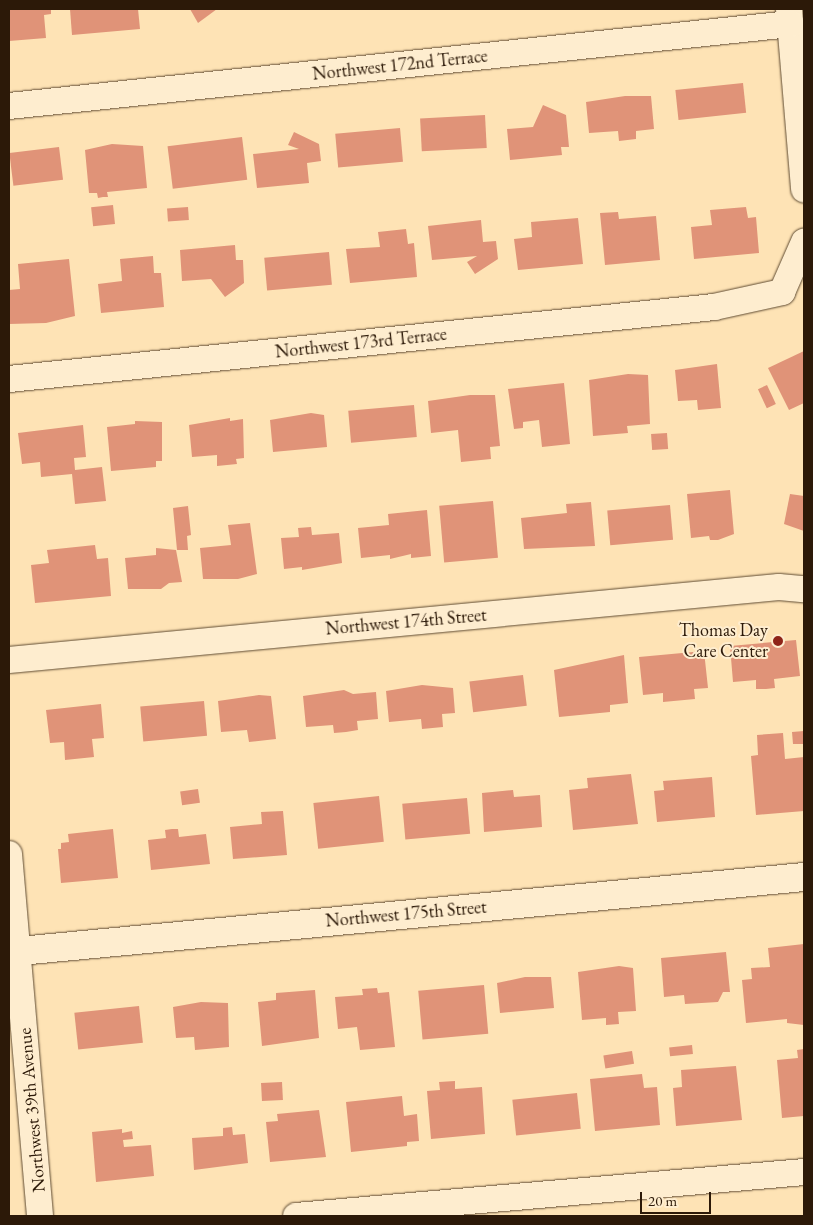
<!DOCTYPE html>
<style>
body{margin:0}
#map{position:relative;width:813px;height:1225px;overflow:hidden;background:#fee3b5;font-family:"EB Garamond",serif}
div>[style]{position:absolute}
.building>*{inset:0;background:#e09378;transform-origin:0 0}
.roads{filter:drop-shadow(0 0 1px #604c33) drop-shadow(0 0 1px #604c33)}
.minor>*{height:26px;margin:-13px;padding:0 13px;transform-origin:13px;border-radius:13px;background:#feedcf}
.tertiary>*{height:28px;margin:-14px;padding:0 14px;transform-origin:14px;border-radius:14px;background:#feedcf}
.dots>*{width:14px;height:14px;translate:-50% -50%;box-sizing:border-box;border:2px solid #feedcf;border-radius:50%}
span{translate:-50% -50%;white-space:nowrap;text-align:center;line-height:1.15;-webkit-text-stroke:4px #feedcf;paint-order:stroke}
.street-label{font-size:18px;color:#2c1908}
.poi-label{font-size:18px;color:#2c1908}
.right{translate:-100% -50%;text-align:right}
.frame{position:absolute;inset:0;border:10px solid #2c1908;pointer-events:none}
.scale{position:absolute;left:640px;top:1192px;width:71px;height:22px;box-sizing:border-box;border:2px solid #2c1908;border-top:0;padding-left:6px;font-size:15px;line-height:18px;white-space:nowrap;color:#2c1908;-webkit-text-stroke:4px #feedcf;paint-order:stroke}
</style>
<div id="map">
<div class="building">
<i style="clip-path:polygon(9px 9px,51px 9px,51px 14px,44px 15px,46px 38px,9px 41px)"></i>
<i style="clip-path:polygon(70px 9px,138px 9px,140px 29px,72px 35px)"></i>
<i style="clip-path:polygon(190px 9px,217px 9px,198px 23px)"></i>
<i style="left:743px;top:83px;width:30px;height:68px;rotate:84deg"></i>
<i style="clip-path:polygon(625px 96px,651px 96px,654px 129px,636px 131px,636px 139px,619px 141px,618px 131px,589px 133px,586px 102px)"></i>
<i style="clip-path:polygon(543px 105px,566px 115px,569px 147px,561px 147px,562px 155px,510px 160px,507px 129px,533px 127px)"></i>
<i style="left:485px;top:115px;width:33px;height:65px;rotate:87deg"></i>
<i style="left:400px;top:128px;width:34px;height:65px;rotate:85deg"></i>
<i style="clip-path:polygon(294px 132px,319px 144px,321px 161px,307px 163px,309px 183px,257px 188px,253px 154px,299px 149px,288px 145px)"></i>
<i style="left:242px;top:137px;width:43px;height:75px;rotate:83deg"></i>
<i style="clip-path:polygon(112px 144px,143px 146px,147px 188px,107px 192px,108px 197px,103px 197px,98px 198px,97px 193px,89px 193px,85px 150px)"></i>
<i style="left:59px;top:147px;width:33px;height:50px;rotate:83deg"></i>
<i style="left:113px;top:205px;width:19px;height:22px;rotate:84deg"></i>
<i style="left:188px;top:207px;width:13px;height:21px;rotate:86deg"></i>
<i style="clip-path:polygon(746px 207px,748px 218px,756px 217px,759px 253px,694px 259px,691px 227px,712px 225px,710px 210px)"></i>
<i style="clip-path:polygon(618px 212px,619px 219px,656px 216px,660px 260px,605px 265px,600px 213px)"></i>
<i style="clip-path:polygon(578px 218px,583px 264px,518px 270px,514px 239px,532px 237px,531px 222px)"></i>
<i style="clip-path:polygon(481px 220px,483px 242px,496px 241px,498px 259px,475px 274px,467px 262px,477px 256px,432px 260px,428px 226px)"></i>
<i style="clip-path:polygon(406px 229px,408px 244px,414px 243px,417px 277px,350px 283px,346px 249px,380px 247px,378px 232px)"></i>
<i style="clip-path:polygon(235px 245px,236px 260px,243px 260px,244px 283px,225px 297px,211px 279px,182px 281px,180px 250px)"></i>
<i style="left:329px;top:252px;width:33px;height:65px;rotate:85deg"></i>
<i style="clip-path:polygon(153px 256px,154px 273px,161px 273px,164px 307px,101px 313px,98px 284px,122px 281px,120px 259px)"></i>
<i style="clip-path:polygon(69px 259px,75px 316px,46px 323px,9px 324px,9px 290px,20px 289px,18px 264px)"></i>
<i style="clip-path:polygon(804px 351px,804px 403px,789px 410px,768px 368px)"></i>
<i style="clip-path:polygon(717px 364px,721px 408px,698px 410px,697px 400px,678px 401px,675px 370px)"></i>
<i style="clip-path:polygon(628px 374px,648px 375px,650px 424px,627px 426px,628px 433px,593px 436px,589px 380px)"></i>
<i style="clip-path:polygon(564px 383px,570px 444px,542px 447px,539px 420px,523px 422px,523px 428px,514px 429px,508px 389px)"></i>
<i style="left:767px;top:385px;width:21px;height:10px;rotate:65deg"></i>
<i style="clip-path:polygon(470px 395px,495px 395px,500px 446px,490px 447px,491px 459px,461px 462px,458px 430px,431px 433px,428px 401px)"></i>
<i style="left:414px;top:405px;width:32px;height:66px;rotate:85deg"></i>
<i style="clip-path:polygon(311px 413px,324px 415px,327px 447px,273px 452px,270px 420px)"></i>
<i style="clip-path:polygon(230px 418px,230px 421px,243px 419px,244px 458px,236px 459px,237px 464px,217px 466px,217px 455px,192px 457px,189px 425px)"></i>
<i style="clip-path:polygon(135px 421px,162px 422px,162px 461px,156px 461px,156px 467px,111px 471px,107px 427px,135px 424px)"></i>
<i style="clip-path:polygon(83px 425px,86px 457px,74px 458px,75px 470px,102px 467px,106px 501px,75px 504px,72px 474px,41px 477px,40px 462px,22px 464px,18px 433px)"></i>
<i style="left:667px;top:433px;width:16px;height:16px;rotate:86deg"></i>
<i style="clip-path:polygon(730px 490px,734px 534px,718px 540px,710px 540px,709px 536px,691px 538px,687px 494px)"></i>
<i style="clip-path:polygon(790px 494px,804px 496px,804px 531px,784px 524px)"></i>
<i style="left:493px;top:501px;width:57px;height:54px;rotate:85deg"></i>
<i style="clip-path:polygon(591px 502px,595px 546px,524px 549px,521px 518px,567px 513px,566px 504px)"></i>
<i style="left:670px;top:505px;width:35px;height:63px;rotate:85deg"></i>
<i style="clip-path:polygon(188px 506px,191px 535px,187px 536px,188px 550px,177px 550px,173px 508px)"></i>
<i style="clip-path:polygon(427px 510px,431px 556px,411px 558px,411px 554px,390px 559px,390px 555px,361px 558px,358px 528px,389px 525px,388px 514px)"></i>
<i style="clip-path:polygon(250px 523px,257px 574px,238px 579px,203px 579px,200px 548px,231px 545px,228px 525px)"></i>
<i style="clip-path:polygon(311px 527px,312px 535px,339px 533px,342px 563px,302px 570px,302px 567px,284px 569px,281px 538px,299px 537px,298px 528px)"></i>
<i style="clip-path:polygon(95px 545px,97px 559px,108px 558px,111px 596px,35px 603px,31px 565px,49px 563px,47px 550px)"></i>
<i style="clip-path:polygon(156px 548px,176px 550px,182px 582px,169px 583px,161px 589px,128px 589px,125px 558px,156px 555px)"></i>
<i style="clip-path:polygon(796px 640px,800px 676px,774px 679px,775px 688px,766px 689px,756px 689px,756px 680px,733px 682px,730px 646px)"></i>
<i style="clip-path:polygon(704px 651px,708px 688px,694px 689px,695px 699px,663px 702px,663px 693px,643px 695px,639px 657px)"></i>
<i style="clip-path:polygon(624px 655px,628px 703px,610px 705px,610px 712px,559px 717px,554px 670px)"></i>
<i style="left:523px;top:675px;width:31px;height:54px;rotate:83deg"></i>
<i style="clip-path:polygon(422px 685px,453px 688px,455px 713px,442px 714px,443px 727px,422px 729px,421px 719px,389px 722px,386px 691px)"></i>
<i style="clip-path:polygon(344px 690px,353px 694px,376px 692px,378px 719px,357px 721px,358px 730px,346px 732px,334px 733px,333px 725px,306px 727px,303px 696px)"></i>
<i style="clip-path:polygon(259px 695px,271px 696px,276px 739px,249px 742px,247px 730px,221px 732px,218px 701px)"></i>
<i style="left:204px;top:701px;width:35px;height:64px;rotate:85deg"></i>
<i style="clip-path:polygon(101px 704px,104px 738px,92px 739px,94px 757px,65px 760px,64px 742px,50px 743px,46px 710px)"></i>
<i style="clip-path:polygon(804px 731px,804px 744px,793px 744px,792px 732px)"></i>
<i style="clip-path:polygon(783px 733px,785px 759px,804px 757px,804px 811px,756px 815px,751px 756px,758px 755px,757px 735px)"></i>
<i style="clip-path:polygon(631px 774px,638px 824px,573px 830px,569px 790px,588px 788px,587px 778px)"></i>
<i style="clip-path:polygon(712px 777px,715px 817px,657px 822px,654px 791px,664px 790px,663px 781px)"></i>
<i style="left:198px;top:789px;width:14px;height:18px;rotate:82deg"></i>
<i style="clip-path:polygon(513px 790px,514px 797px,540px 795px,542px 827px,484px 832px,482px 793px)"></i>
<i style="left:379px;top:796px;width:46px;height:66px;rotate:84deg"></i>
<i style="left:467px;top:798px;width:36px;height:65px;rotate:85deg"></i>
<i style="clip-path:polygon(283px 811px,287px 855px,233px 859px,230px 827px,262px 824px,261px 812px)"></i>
<i style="clip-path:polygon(113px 829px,118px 878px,61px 883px,58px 849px,61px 849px,61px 843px,69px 842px,68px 834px)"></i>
<i style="clip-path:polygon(172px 829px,178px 829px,179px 837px,206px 834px,210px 864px,151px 870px,148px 840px,166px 838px,165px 830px)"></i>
<i style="clip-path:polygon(804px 944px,804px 1025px,787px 1023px,787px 1019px,746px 1023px,742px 980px,752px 979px,751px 968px,770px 967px,768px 948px)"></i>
<i style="clip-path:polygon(726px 952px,730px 992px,723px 992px,718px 1002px,685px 1004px,684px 995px,664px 997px,661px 958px)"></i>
<i style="clip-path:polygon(619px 966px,633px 968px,636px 1011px,618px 1012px,619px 1024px,606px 1025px,606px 1018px,582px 1020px,578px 972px)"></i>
<i style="clip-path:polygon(525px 977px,551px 977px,554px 1008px,500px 1013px,497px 983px)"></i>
<i style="left:484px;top:985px;width:49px;height:66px;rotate:85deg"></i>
<i style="clip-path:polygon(377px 988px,378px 993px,389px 992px,395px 1047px,360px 1050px,357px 1027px,338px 1029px,335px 997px,363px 995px,362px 989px)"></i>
<i style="clip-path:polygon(315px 990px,319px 1038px,262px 1046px,258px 1002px,276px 1000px,276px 993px)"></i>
<i style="clip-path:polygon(201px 1002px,228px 1003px,229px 1047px,195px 1050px,194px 1037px,176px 1038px,173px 1007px)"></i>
<i style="left:139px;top:1006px;width:37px;height:65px;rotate:84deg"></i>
<i style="left:692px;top:1045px;width:9px;height:23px;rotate:84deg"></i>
<i style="clip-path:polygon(804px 1049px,804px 1116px,782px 1118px,777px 1060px,798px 1058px,797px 1050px)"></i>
<i style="left:632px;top:1051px;width:13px;height:29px;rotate:81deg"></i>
<i style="clip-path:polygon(736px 1066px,742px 1120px,676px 1126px,673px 1088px,682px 1087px,681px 1070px)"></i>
<i style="clip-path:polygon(642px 1074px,644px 1088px,657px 1087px,660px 1125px,595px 1131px,590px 1079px)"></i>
<i style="clip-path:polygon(455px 1081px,455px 1089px,482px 1087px,485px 1134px,431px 1139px,427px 1091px,440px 1090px,439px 1082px)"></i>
<i style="left:282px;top:1082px;width:18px;height:21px;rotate:87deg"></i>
<i style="left:577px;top:1093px;width:36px;height:65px;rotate:84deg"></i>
<i style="clip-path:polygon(402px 1096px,404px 1116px,417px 1114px,419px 1141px,407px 1142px,407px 1146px,351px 1152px,346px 1102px)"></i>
<i style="clip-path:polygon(319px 1110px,326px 1157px,270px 1162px,266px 1122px,278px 1121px,277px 1114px)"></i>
<i style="clip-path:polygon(232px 1127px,233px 1135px,245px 1134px,248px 1163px,194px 1170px,192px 1138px,223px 1136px,223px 1128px)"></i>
<i style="clip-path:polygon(122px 1129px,122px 1133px,132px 1131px,133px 1139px,123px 1140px,124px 1147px,151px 1145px,154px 1176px,96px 1182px,92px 1132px)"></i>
</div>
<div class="roads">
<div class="minor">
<i style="left:789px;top:9px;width:181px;rotate:85.2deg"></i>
<i style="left:9px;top:106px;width:786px;rotate:-5.99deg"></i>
<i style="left:9px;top:379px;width:709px;rotate:-5.83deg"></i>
<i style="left:714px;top:307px;width:70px;rotate:-12.4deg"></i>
<i style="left:782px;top:292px;width:55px;rotate:-66.3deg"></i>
<i style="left:9px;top:660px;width:773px;rotate:-5.42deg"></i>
<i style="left:779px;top:587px;width:25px;rotate:5deg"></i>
<i style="left:9px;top:854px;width:363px;rotate:85.1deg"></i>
<i style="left:296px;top:1216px;width:510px;rotate:-4.95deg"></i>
</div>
<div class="tertiary">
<i style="left:9px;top:952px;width:799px;rotate:-5.39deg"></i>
</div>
</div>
<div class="dots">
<i style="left:778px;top:641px;background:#8f2418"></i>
</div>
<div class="street-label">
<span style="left:400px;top:65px;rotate:-6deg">Northwest 172nd Terrace</span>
<span style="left:361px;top:343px;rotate:-6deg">Northwest 173rd Terrace</span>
<span style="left:406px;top:622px;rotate:-5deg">Northwest 174th Street</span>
<span style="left:406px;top:914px;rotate:-5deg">Northwest 175th Street</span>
<span style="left:32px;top:1110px;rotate:-95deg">Northwest 39th Avenue</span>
</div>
<div class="poi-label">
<span class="right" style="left:768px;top:641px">Thomas Day<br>Care Center</span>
</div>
<div class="frame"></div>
<div class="scale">20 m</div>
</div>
